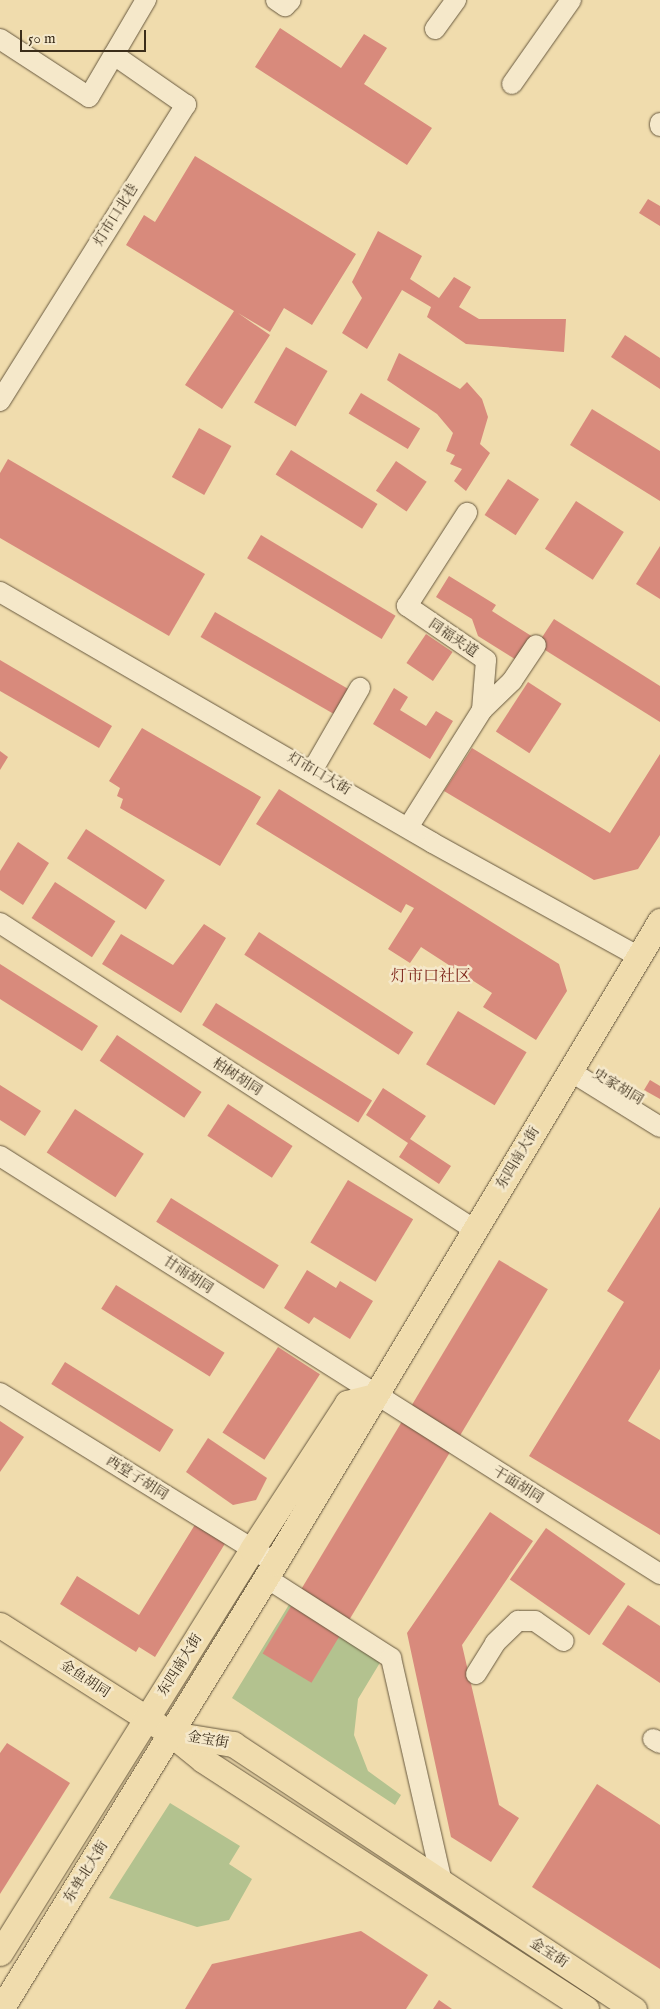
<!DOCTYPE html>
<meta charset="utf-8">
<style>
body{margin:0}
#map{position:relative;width:660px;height:2009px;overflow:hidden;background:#f0dcad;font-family:"IM FELL English","Noto Serif SC",serif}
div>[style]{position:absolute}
.green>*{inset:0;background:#b3c28f}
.building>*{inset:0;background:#d88a7c;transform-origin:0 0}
.roads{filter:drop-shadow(0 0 1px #68593f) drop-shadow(0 0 1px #68593f)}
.minor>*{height:20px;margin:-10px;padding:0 10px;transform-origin:10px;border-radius:10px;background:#f5e8ca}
.major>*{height:25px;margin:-12.5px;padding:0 12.5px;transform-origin:12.5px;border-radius:12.5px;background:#f0dcad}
span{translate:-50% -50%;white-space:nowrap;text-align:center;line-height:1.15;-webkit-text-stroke:5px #f5e8ca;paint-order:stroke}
.street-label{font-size:14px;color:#3b2d1a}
.quarter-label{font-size:16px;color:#7a1f14}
.scale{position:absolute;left:20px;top:30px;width:126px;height:22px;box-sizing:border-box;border:2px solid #3b2d1a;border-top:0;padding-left:6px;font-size:15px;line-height:18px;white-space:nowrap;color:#3b2d1a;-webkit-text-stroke:4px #f5e8ca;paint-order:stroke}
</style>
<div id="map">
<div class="green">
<i style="clip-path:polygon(290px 1603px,381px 1661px,358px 1699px,354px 1735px,368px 1771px,401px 1795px,395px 1805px,232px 1698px)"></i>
<i style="clip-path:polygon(170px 1803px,240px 1846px,229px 1864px,252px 1879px,229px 1920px,197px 1927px,109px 1898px)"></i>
</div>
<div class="building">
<i style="clip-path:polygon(280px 28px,341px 68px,364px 34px,387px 48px,364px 84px,432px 128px,407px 165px,255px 67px)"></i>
<i style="clip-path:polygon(195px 156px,356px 254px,312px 325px,284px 308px,270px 332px,238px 313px,270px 335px,222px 409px,185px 385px,234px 311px,126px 245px,144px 215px,155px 222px)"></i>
<i style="clip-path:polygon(648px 199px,660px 206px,660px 226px,639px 213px)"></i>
<i style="clip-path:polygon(378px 231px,422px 256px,410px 279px,439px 298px,454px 277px,471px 287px,459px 307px,479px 319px,566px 319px,564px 352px,466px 344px,427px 317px,431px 307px,402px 290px,367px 349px,342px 333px,362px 298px,352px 282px)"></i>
<i style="clip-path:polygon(625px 335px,660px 358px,660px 389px,611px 357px)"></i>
<i style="left:286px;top:347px;width:48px;height:64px;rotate:30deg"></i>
<i style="clip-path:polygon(399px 353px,460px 389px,467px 382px,482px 399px,488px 417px,480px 444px,490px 453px,466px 491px,454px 481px,462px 469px,450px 464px,455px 455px,446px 451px,453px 433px,437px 414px,387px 380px)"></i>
<i style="left:361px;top:393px;width:69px;height:24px;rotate:31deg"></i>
<i style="clip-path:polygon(592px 409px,660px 451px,660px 501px,570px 445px)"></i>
<i style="left:199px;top:428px;width:37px;height:56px;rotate:29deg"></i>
<i style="left:291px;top:450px;width:102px;height:29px;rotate:32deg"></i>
<i style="clip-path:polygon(8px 459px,205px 574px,169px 636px,0 538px,0 473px)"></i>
<i style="left:396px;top:461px;width:37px;height:36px;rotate:34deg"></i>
<i style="left:508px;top:479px;width:37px;height:43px;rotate:33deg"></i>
<i style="left:576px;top:501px;width:57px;height:57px;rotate:33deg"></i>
<i style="left:261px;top:535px;width:157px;height:27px;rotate:31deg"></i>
<i style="clip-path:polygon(660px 546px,660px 599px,636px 584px)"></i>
<i style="clip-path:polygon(449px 576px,496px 605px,492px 611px,533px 637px,518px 661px,478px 636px,472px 619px,436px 597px)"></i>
<i style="left:215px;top:612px;width:158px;height:29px;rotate:30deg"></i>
<i style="clip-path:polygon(554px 619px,660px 686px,660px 722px,537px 645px)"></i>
<i style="left:426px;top:634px;width:32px;height:35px;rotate:34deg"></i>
<i style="clip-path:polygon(0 660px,112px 726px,99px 748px,0 691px)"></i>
<i style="left:528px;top:682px;width:40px;height:59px;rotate:33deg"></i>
<i style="clip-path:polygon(394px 688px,408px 697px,400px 710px,426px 726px,436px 711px,453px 721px,430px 759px,373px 724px)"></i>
<i style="clip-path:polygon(142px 728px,261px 797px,220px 866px,120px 808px,123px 799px,117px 796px,120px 788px,109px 781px)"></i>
<i style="clip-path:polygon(472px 748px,610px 833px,660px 754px,660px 835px,638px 869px,594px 880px,444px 791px)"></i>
<i style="clip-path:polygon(0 751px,8px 757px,0 770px)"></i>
<i style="clip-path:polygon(279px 789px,559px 964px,567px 991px,536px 1040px,483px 1007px,492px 993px,421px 947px,410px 963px,388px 949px,414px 908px,406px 904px,401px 913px,256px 824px)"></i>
<i style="left:86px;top:829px;width:94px;height:35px;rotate:33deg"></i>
<i style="clip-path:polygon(18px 842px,49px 863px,23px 905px,0 890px,0 871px)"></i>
<i style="left:55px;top:882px;width:72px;height:43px;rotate:33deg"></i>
<i style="clip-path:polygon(204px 924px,226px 938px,181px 1013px,102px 964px,121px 934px,173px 965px)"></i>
<i style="left:259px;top:932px;width:184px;height:27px;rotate:33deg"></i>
<i style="clip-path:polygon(0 964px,98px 1026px,82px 1051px,0 999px)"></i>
<i style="left:216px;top:1003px;width:184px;height:26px;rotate:32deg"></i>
<i style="left:458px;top:1011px;width:80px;height:62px;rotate:31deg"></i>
<i style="left:117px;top:1035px;width:102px;height:31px;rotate:34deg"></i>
<i style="clip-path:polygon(650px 1080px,660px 1086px,660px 1099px,644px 1090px)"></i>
<i style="clip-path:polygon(0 1085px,41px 1111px,25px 1136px,0 1120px)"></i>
<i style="clip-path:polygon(383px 1088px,426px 1116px,410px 1139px,451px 1166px,439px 1184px,399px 1157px,408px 1143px,366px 1115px)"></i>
<i style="left:228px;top:1104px;width:77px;height:38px;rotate:33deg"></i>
<i style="left:75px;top:1109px;width:82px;height:52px;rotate:33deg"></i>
<i style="left:348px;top:1180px;width:76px;height:73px;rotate:31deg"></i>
<i style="left:171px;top:1198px;width:127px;height:28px;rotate:32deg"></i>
<i style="clip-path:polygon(660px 1207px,660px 1369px,628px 1421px,660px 1440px,660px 1535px,529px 1456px,624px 1302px,607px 1291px)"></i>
<i style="left:499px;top:1260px;width:57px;height:459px;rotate:31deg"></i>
<i style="clip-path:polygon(307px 1270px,336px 1288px,340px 1281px,373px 1301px,350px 1339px,314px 1317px,309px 1324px,284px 1308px)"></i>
<i style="left:116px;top:1285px;width:128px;height:28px;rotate:32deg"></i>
<i style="left:278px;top:1347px;width:50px;height:102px;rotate:33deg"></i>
<i style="left:65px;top:1362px;width:128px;height:26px;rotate:32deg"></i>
<i style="clip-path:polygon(0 1421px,24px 1437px,0 1472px)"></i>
<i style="clip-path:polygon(208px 1438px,267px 1478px,256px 1500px,233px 1505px,186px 1472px)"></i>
<i style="clip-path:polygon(490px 1512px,533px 1541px,462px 1645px,499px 1805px,519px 1818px,491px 1862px,451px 1837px,407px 1633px)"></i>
<i style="clip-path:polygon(196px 1523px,226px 1542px,155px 1657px,139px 1647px,136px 1652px,60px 1604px,77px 1576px,139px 1615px)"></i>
<i style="left:546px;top:1528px;width:97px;height:63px;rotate:35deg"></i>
<i style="clip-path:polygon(628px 1605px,660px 1626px,660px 1683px,602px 1644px)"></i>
<i style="clip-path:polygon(7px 1743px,70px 1783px,0 1894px,0 1753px)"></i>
<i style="clip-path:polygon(597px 1784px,660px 1825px,660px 1969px,532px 1887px)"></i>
<i style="clip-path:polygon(361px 1931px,428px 1975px,406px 2009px,185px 2009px,212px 1964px)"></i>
<i style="clip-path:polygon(439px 2000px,452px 2009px,433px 2009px)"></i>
</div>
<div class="roads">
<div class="minor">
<i style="left:276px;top:0;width:11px;rotate:34deg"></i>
<i style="left:285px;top:6px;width:8px;rotate:-45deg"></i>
<i style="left:435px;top:29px;width:36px;rotate:-54deg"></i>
<i style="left:0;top:39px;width:106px;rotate:33.1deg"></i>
<i style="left:89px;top:97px;width:113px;rotate:-59.6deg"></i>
<i style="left:512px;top:84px;width:103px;rotate:-54.9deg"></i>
<i style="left:660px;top:123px;width:3px;rotate:90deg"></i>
<i style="left:0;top:401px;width:350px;rotate:-57.9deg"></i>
<i style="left:186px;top:105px;width:88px;rotate:-145.2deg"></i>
<i style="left:0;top:592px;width:500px;rotate:30.1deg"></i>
<i style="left:433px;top:843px;width:234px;rotate:28.9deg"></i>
<i style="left:482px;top:710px;width:42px;rotate:-44deg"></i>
<i style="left:512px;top:681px;width:43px;rotate:-56.3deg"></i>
<i style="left:312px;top:771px;width:96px;rotate:-60deg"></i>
<i style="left:409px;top:826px;width:137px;rotate:-57.8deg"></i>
<i style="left:482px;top:710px;width:50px;rotate:-85.4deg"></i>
<i style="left:486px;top:660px;width:96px;rotate:-145.6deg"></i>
<i style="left:407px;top:606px;width:111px;rotate:-57.2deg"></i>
<i style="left:0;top:923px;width:566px;rotate:32.88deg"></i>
<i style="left:570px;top:1071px;width:106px;rotate:31.9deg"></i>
<i style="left:0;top:1156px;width:781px;rotate:32.35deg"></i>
<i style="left:0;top:1393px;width:323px;rotate:31.7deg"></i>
<i style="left:265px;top:1577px;width:150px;rotate:32.7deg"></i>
<i style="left:391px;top:1658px;width:230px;rotate:77.2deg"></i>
<i style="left:476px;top:1674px;width:36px;rotate:-58deg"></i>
<i style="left:495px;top:1643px;width:32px;rotate:-44deg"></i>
<i style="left:518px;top:1621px;width:17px"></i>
<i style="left:535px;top:1621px;width:35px;rotate:35deg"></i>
<i style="left:653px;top:1739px;width:8px;rotate:30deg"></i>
</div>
<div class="major">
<i style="left:0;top:1625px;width:203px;rotate:32.5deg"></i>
<i style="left:171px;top:1734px;width:41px;rotate:39.1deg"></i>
<i style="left:203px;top:1760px;width:457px;rotate:33deg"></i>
<i style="left:172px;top:1734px;width:62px;rotate:9.3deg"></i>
<i style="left:233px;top:1744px;width:481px;rotate:33.5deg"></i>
<i style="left:0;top:1953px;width:476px;rotate:-58deg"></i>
<i style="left:252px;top:1549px;width:174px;rotate:-56.9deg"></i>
<i style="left:347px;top:1403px;width:29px;rotate:-14deg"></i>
<i style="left:1px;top:2009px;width:523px;rotate:-58.44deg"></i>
<i style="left:275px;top:1563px;width:749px;rotate:-59.05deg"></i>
</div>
</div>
<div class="street-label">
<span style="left:116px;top:215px;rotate:-58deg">灯市口北巷</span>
<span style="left:453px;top:638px;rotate:34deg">同福夹道</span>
<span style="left:319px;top:774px;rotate:30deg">灯市口大街</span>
<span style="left:237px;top:1077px;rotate:33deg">柏树胡同</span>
<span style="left:618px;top:1087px;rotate:31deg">史家胡同</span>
<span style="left:518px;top:1158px;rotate:-59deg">东四南大街</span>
<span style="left:188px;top:1275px;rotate:33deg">甘雨胡同</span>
<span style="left:137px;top:1478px;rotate:32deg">西堂子胡同</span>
<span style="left:518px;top:1485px;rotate:32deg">干面胡同</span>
<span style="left:180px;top:1665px;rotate:-58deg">东四南大街</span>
<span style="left:85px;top:1679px;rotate:33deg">金鱼胡同</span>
<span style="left:208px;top:1740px;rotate:10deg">金宝街</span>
<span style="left:86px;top:1872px;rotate:-58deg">东单北大街</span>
<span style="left:549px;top:1953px;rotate:33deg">金宝街</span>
</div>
<div class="quarter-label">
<span style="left:431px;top:977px">灯市口社区</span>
</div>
<div class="scale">50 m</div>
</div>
